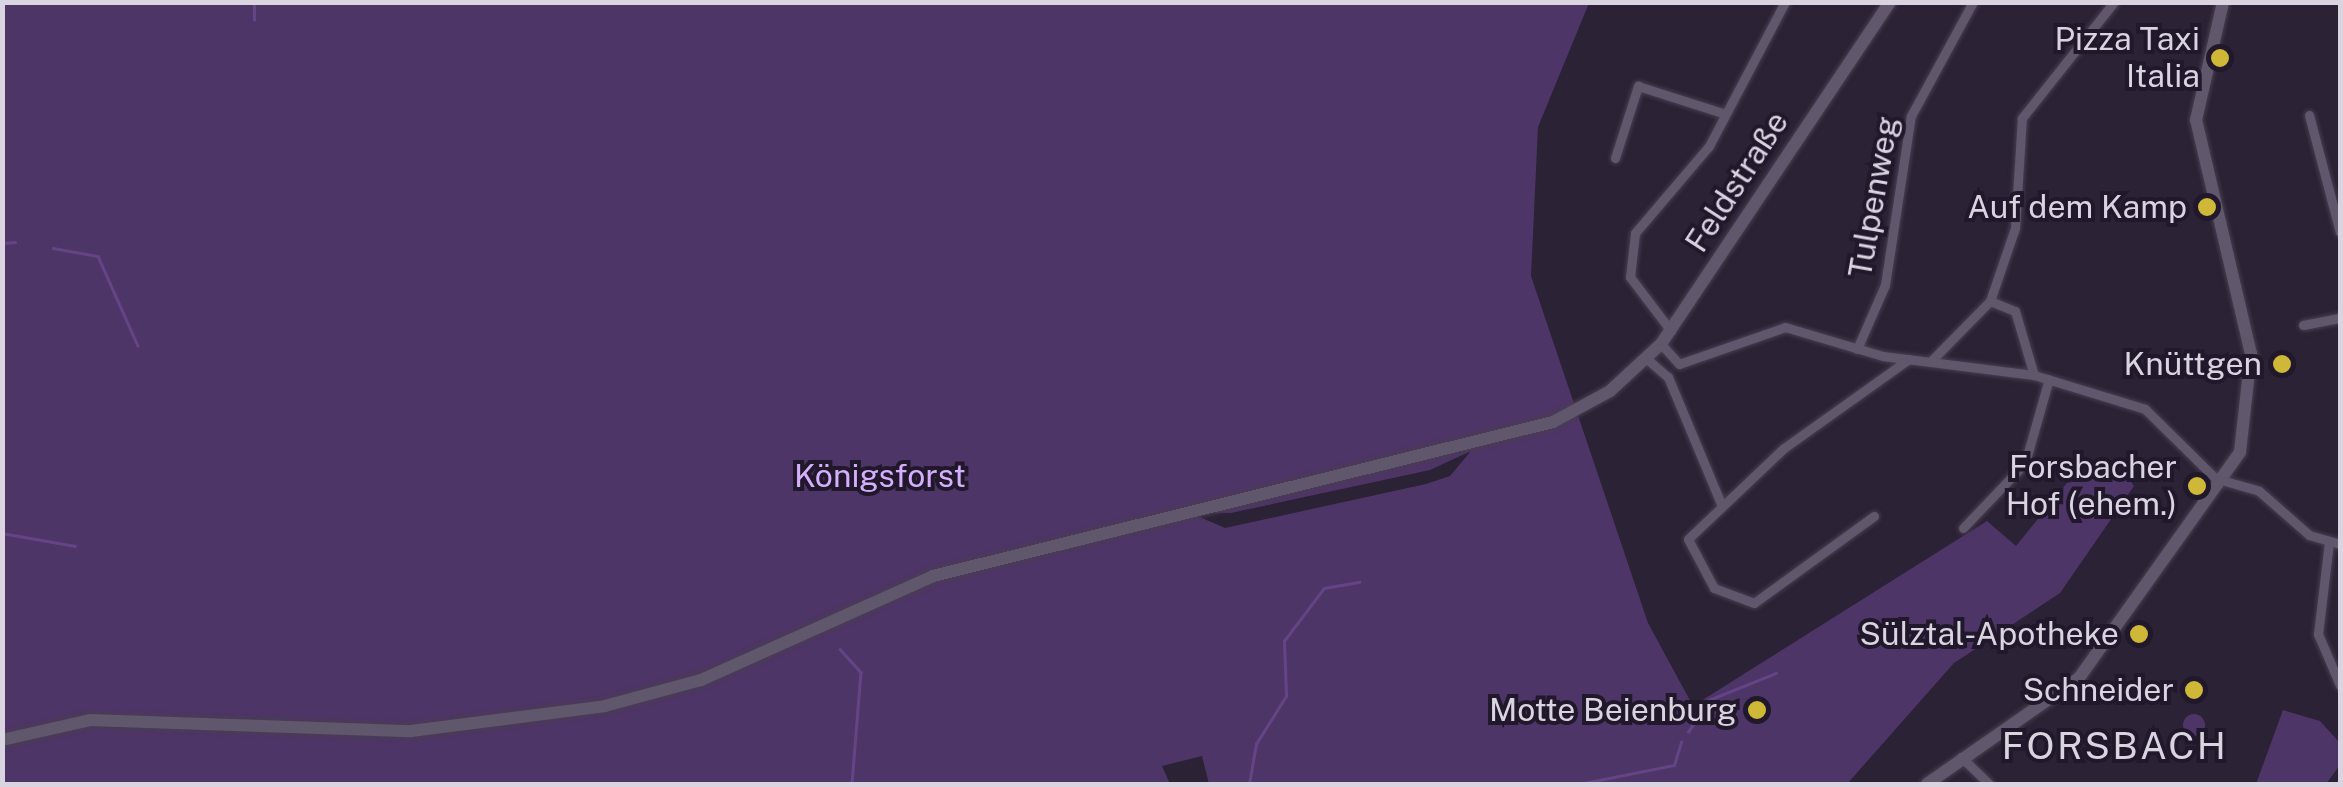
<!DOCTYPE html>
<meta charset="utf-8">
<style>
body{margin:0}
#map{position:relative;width:2343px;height:787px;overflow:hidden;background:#2b2235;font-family:"Public Sans",sans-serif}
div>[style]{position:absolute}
.green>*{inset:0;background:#4e3567}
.round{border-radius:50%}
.stream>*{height:2.5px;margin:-1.25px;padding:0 1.25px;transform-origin:1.25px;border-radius:1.25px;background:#654485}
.roads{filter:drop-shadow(0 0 2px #473f4f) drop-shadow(0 0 2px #473f4f)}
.street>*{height:9px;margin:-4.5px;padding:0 4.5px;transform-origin:4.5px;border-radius:4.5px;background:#61576d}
.secondary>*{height:12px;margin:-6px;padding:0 6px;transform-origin:6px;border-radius:6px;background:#61576d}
.dots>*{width:28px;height:28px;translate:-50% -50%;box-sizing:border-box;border:5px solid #21182b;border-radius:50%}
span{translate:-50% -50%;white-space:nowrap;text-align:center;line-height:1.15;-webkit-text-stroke:8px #21182b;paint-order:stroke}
.poi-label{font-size:32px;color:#dad4e1}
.right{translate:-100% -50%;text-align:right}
.street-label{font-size:32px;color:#dad4e1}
.park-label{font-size:32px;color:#d4b0fc}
.quarter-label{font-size:38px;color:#dad4e1;letter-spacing:2.5px}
.frame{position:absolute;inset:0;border:5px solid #dad4e1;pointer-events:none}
</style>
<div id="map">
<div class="green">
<i style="clip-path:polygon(evenodd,2px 3px,1589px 3px,1538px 127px,1531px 276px,1648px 623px,1693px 706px,1987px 521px,2016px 546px,2067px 483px,2124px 471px,2134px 486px,2060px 593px,1954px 663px,1847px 784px,1209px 784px,1202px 756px,1162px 766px,1170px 784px,3px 784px,2px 3px,1471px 451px,1450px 476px,1426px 484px,1225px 528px,1188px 512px,1231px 513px,1430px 470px,1471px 451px)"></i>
<i style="clip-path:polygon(2283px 710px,2320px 721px,2340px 743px,2340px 765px,2326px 784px,2256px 784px)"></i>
<i class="round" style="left:2183px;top:714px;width:22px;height:22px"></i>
</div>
<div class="stream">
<i style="left:254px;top:20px;width:18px;rotate:-90deg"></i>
<i style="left:2px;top:243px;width:13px;rotate:-4deg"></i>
<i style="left:53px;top:248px;width:46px;rotate:10.1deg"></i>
<i style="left:98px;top:256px;width:98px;rotate:66deg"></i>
<i style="left:2px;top:533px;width:74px;rotate:10.1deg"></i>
<i style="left:840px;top:649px;width:31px;rotate:48deg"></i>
<i style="left:861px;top:672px;width:112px;rotate:94.6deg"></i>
<i style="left:1688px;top:732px;width:38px;rotate:-57deg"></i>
<i style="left:1709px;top:700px;width:72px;rotate:-21.9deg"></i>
<i style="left:1249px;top:784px;width:41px;rotate:-80.1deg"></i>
<i style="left:1256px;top:744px;width:57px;rotate:-58deg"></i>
<i style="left:1286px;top:696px;width:55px;rotate:-92.1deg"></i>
<i style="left:1284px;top:641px;width:66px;rotate:-53deg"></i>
<i style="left:1324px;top:588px;width:36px;rotate:-10deg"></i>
<i style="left:1579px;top:784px;width:97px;rotate:-11.3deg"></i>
<i style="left:1674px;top:765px;width:24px;rotate:-73deg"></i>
</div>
<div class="roads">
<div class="street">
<i style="left:2309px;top:115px;width:121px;rotate:75.2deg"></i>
<i style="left:1615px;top:158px;width:76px;rotate:-72.3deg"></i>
<i style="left:1638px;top:86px;width:92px;rotate:17.7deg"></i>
<i style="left:1990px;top:301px;width:27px;rotate:22deg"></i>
<i style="left:2015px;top:311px;width:67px;rotate:73.5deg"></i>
<i style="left:2303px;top:325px;width:38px;rotate:-11deg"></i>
<i style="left:1671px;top:331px;width:68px;rotate:-127.2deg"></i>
<i style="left:1630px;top:277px;width:44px;rotate:-83.5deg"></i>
<i style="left:1635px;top:233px;width:114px;rotate:-49.6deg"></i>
<i style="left:1709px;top:146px;width:163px;rotate:-62.2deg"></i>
<i style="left:1661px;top:344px;width:27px;rotate:48deg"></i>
<i style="left:1679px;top:364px;width:112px;rotate:-19.2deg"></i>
<i style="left:1785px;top:327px;width:102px;rotate:16.5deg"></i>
<i style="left:1883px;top:356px;width:152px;rotate:7.2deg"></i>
<i style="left:2034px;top:375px;width:116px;rotate:17deg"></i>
<i style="left:2145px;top:409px;width:104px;rotate:44.6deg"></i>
<i style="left:1857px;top:349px;width:70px;rotate:-66.4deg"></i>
<i style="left:1885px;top:285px;width:171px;rotate:-81.3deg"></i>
<i style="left:1911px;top:116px;width:130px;rotate:-61.5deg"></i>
<i style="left:1647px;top:359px;width:28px;rotate:41deg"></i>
<i style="left:1668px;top:377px;width:138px;rotate:67.3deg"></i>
<i style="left:1931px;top:361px;width:84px;rotate:-45.5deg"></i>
<i style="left:1990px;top:301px;width:77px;rotate:-71.1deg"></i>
<i style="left:2015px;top:228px;width:110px;rotate:-86.4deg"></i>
<i style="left:2022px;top:118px;width:148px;rotate:-51.6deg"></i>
<i style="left:2225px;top:481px;width:35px;rotate:16deg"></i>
<i style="left:2259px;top:491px;width:67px;rotate:41.3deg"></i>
<i style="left:2309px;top:535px;width:32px;rotate:16deg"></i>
<i style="left:1874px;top:516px;width:148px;rotate:144.1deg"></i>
<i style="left:1754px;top:603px;width:43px;rotate:-159.4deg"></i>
<i style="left:1714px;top:588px;width:55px;rotate:-118deg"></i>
<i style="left:1688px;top:539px;width:132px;rotate:-43.5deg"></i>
<i style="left:1784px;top:448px;width:153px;rotate:-35.5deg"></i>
<i style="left:1963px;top:528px;width:90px;rotate:-46.4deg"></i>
<i style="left:2025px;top:463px;width:87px;rotate:-74.1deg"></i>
<i style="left:2329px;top:542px;width:93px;rotate:96.8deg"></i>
<i style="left:2318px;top:634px;width:56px;rotate:66.7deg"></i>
<i style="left:1961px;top:757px;width:39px;rotate:44deg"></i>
</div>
<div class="secondary">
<i style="left:2px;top:740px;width:90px;rotate:-12.8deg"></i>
<i style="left:90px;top:720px;width:321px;rotate:2deg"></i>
<i style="left:411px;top:731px;width:196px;rotate:-7.3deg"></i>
<i style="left:605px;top:706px;width:99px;rotate:-15.2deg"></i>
<i style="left:701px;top:680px;width:254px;rotate:-24.1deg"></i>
<i style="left:933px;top:576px;width:639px;rotate:-13.95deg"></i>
<i style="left:1553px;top:422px;width:65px;rotate:-28.5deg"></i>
<i style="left:1610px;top:391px;width:69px;rotate:-42.7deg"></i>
<i style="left:1661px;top:344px;width:412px;rotate:-56.2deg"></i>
<i style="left:1927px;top:784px;width:185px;rotate:-34.9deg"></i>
<i style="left:2079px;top:678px;width:277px;rotate:-54.5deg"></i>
<i style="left:2240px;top:452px;width:99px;rotate:-83.6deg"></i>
<i style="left:2251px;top:354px;width:240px;rotate:-103.2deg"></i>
<i style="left:2196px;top:120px;width:121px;rotate:-77.1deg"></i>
</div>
</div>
<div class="dots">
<i style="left:2220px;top:58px;background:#cfb837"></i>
<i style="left:2207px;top:207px;background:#cfb837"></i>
<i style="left:2282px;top:364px;background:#cfb837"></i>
<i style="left:2197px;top:486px;background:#cfb837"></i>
<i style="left:2139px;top:634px;background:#cfb837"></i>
<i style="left:2194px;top:690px;background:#cfb837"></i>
<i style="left:1757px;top:710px;background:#cfb837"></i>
</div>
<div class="poi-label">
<span class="right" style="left:2200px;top:58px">Pizza Taxi<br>Italia</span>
<span class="right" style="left:2187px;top:207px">Auf dem Kamp</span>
<span class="right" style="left:2262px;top:364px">Knüttgen</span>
<span class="right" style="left:2177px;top:486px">Forsbacher<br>Hof (ehem.)</span>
<span class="right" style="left:2119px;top:634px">Sülztal-Apotheke</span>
<span class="right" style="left:2174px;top:690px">Schneider</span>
<span class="right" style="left:1737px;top:710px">Motte Beienburg</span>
</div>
<div class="street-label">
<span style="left:1737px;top:182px;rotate:-57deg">Feldstraße</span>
<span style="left:1874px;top:197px;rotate:-80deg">Tulpenweg</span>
</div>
<div class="park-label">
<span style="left:880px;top:476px">Königsforst</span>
</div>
<div class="quarter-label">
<span style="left:2115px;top:746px">FORSBACH</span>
</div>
<div class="frame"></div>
</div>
